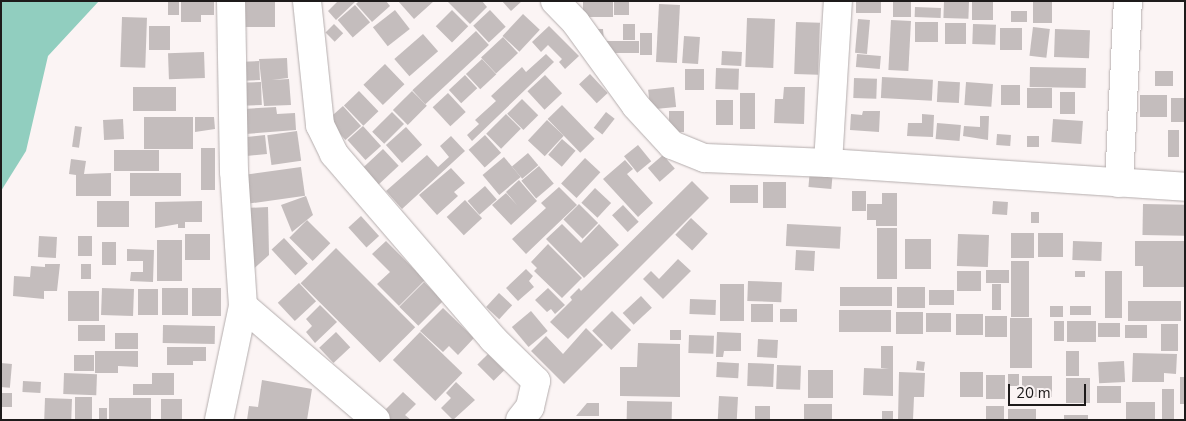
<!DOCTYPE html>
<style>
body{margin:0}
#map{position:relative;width:1186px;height:421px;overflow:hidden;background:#fbf4f4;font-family:"Nunito Sans",sans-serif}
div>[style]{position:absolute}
.water>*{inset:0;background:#91cebf}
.building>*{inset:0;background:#c4bdbd;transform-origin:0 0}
.roads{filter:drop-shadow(0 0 1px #b4adad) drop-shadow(0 0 1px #b4adad)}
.minor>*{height:28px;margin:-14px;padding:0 14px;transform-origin:14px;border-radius:14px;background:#fff}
span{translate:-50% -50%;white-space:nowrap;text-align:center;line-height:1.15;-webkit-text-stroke:4px #fbf4f4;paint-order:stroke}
.frame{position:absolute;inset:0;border:2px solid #1e1b1b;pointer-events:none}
.scale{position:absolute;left:1008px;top:384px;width:78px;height:22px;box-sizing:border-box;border:2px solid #1e1b1b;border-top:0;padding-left:6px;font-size:15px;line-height:18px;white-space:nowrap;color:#1e1b1b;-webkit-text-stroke:4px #fbf4f4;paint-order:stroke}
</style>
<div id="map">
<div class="water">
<i style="clip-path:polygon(1px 1px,99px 1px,48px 56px,26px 151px,1px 191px)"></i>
</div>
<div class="building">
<i style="clip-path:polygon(181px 1px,214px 1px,214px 15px,201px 15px,201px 22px,181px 22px)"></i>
<i style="left:275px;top:1px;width:26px;height:34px;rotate:90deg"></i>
<i style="clip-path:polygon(338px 1px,356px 1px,336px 20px,328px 11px)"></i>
<i style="clip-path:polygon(359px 1px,386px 1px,390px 6px,372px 22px,356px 4px)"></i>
<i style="clip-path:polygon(398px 1px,434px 1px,414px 19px)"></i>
<i style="clip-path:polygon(482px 1px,487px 7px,470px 24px,448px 2px)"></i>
<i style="clip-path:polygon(502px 1px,522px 1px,511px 11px)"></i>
<i style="left:583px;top:1px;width:30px;height:16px"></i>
<i style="left:614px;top:1px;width:15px;height:14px"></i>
<i style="left:856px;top:1px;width:25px;height:12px"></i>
<i style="left:893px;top:1px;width:18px;height:16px"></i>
<i style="left:944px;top:1px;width:25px;height:17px;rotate:2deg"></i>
<i style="left:972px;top:1px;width:21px;height:19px"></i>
<i style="left:1033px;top:1px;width:19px;height:22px"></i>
<i style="left:168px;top:2px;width:11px;height:13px"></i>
<i style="left:659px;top:4px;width:21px;height:58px;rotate:3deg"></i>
<i style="left:355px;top:5px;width:23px;height:23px;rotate:49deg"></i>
<i style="left:915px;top:7px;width:26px;height:10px;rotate:2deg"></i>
<i style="left:395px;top:10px;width:24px;height:28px;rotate:52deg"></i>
<i style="left:452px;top:10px;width:23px;height:23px;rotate:45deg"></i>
<i style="left:490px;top:10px;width:23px;height:23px;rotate:47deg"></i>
<i style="left:1011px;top:11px;width:16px;height:11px"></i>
<i style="left:523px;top:14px;width:23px;height:30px;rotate:43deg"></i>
<i style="left:122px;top:17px;width:25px;height:50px;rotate:2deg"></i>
<i style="left:747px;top:18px;width:28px;height:49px;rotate:2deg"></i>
<i style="left:858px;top:19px;width:12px;height:34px;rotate:5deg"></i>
<i style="left:891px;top:20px;width:20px;height:50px;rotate:3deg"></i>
<i style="left:796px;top:22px;width:24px;height:52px;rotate:2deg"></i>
<i style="left:915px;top:22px;width:23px;height:20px"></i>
<i style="left:945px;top:23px;width:21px;height:21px"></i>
<i style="left:334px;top:24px;width:13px;height:12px;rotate:45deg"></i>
<i style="left:623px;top:24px;width:12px;height:16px"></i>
<i style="left:973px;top:24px;width:23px;height:20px;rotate:2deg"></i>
<i style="left:149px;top:26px;width:21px;height:24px"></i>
<i style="clip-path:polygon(549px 26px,579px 56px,565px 69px,559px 62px,562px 59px,548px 45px,541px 52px,532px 42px)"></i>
<i style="left:1033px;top:27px;width:17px;height:29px;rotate:7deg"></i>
<i style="left:1000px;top:28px;width:22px;height:22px"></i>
<i style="clip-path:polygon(593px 29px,603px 29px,604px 41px,639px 41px,639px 53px,604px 53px)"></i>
<i style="left:1055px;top:29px;width:35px;height:28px;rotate:2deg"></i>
<i style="left:476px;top:31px;width:19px;height:87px;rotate:47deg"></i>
<i style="left:640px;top:33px;width:12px;height:22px"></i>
<i style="left:423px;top:34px;width:23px;height:38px;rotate:49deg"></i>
<i style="left:684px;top:36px;width:16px;height:27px;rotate:4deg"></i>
<i style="left:503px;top:37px;width:22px;height:30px;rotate:47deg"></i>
<i style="left:722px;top:51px;width:20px;height:14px;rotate:3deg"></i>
<i style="left:204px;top:52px;width:26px;height:36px;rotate:88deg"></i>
<i style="clip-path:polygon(546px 54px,554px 62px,472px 141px,467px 135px,479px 124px,475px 120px,496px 101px,491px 96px,522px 67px,526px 72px)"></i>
<i style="left:857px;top:54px;width:24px;height:13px;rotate:5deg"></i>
<i style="clip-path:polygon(287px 58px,288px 78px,272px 80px,289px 79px,291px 105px,264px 106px,259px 59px)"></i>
<i style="left:482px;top:59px;width:21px;height:22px;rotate:47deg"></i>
<i style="left:259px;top:61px;width:19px;height:16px;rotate:87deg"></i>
<i style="left:385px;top:64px;width:28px;height:30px;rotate:46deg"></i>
<i style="left:1030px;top:67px;width:56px;height:20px;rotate:1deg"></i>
<i style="left:716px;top:68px;width:23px;height:21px;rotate:2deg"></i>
<i style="left:685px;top:69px;width:19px;height:21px"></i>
<i style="left:1155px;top:71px;width:18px;height:15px"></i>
<i style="left:590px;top:74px;width:26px;height:15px;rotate:47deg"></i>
<i style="left:465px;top:75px;width:18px;height:22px;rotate:47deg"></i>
<i style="left:545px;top:75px;width:25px;height:24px;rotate:47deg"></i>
<i style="left:882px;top:77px;width:51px;height:21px;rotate:3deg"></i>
<i style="left:854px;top:78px;width:23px;height:20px;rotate:2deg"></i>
<i style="left:938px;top:81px;width:22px;height:21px;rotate:3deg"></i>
<i style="left:261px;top:82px;width:23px;height:20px;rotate:88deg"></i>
<i style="left:966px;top:82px;width:27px;height:23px;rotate:4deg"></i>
<i style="left:1001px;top:85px;width:19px;height:20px"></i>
<i style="left:133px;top:87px;width:43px;height:24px"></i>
<i style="left:674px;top:87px;width:20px;height:26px;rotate:84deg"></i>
<i style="clip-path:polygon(784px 87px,805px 87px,804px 124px,774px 123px,775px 99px,783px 99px)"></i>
<i style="left:1027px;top:88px;width:25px;height:20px"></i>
<i style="left:359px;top:91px;width:28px;height:21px;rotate:46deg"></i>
<i style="left:412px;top:91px;width:21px;height:27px;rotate:45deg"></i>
<i style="left:1060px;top:92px;width:15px;height:22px"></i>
<i style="left:448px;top:93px;width:26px;height:21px;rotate:47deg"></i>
<i style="left:740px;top:93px;width:15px;height:36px"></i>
<i style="left:1140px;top:95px;width:27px;height:22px"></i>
<i style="left:1171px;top:98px;width:14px;height:24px"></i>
<i style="left:522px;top:99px;width:23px;height:21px;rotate:45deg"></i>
<i style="left:716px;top:100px;width:17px;height:25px"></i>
<i style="left:562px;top:105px;width:47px;height:20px;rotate:46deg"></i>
<i style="left:343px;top:106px;width:27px;height:21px;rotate:48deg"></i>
<i style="clip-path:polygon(276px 107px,277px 114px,295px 113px,296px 130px,245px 134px,243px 109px)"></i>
<i style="left:669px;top:111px;width:15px;height:21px"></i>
<i style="clip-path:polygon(863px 111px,880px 111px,879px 132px,850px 130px,851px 114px,862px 115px)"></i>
<i style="left:392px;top:112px;width:17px;height:28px;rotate:45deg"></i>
<i style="left:606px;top:112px;width:11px;height:20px;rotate:38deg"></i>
<i style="left:506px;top:114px;width:21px;height:28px;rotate:45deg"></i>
<i style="clip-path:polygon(922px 114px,934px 115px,933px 137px,907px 136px,908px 123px,922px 123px)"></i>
<i style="clip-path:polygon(980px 116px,989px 116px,988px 140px,963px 136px,964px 126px,980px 127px)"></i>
<i style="left:144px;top:117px;width:49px;height:32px"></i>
<i style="clip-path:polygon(195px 117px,214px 117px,215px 129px,195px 132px)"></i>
<i style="left:123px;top:119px;width:20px;height:20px;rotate:87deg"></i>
<i style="left:1053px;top:119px;width:30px;height:23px;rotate:4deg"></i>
<i style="left:547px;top:120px;width:23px;height:28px;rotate:43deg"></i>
<i style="left:937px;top:123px;width:24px;height:16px;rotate:5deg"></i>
<i style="left:75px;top:126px;width:7px;height:21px;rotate:8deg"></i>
<i style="left:363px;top:126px;width:27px;height:21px;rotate:48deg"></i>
<i style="left:406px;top:127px;width:24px;height:27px;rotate:48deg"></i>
<i style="left:1168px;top:130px;width:11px;height:27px"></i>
<i style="left:297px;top:131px;width:30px;height:30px;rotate:82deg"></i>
<i style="left:997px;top:134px;width:14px;height:11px;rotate:4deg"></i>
<i style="left:265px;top:135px;width:19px;height:23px;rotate:84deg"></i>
<i style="left:485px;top:135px;width:24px;height:22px;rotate:48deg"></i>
<i style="clip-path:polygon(451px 136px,465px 151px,402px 209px,386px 191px,427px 155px,438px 167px,449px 157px,440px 146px)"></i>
<i style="left:1027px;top:136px;width:12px;height:11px"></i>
<i style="left:562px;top:139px;width:18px;height:21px;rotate:41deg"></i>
<i style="left:638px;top:145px;width:21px;height:18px;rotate:51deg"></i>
<i style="left:201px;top:148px;width:14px;height:42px"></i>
<i style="left:383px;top:149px;width:23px;height:33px;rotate:47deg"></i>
<i style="left:159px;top:150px;width:21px;height:45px;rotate:90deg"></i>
<i style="left:528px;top:153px;width:16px;height:21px;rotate:50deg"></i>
<i style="left:663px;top:155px;width:18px;height:20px;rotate:49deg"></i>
<i style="left:504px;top:157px;width:26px;height:28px;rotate:50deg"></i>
<i style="left:585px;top:158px;width:21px;height:35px;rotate:43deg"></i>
<i style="clip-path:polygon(71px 159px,86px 161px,84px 174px,111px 173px,111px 196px,76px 196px,76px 175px,69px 174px)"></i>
<i style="clip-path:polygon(625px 160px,633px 169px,627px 174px,653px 203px,638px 217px,603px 179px)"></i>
<i style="left:539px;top:166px;width:23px;height:23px;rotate:50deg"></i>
<i style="left:301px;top:167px;width:29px;height:58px;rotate:82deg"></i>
<i style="clip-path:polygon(451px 168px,465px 183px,454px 192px,458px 196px,437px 215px,419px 195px)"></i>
<i style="left:810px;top:169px;width:23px;height:18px;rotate:5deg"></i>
<i style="left:130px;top:173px;width:51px;height:23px"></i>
<i style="clip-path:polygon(519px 180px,537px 201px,511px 225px,492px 205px,506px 193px,517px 205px,506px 192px)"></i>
<i style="clip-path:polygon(692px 181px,709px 198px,568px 339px,550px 322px,572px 300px,570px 297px,579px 288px,581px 291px)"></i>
<i style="left:763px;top:182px;width:23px;height:26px"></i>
<i style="left:730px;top:185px;width:28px;height:18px"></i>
<i style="left:485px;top:186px;width:18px;height:23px;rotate:49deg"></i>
<i style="clip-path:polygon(559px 187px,577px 205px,526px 254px,512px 239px,546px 208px,541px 203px)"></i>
<i style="left:595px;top:188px;width:22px;height:20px;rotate:43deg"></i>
<i style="left:852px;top:191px;width:14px;height:20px"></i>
<i style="clip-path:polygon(882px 193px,897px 193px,897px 226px,876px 226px,876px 220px,867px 220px,867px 204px,882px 204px)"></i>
<i style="clip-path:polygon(306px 196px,313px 215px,292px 232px,281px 205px)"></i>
<i style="left:465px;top:200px;width:25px;height:25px;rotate:47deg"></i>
<i style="left:97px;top:201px;width:32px;height:26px"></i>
<i style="clip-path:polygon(202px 201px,202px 222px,185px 222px,185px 228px,178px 228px,178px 224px,155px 228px,155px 202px)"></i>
<i style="left:993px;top:201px;width:15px;height:13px;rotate:4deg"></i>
<i style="left:579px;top:204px;width:27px;height:22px;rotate:45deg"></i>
<i style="left:1143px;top:204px;width:42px;height:31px;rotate:1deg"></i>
<i style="left:623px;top:205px;width:23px;height:15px;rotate:47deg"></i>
<i style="clip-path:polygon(268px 207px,269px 255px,249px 273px,246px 208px)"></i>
<i style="left:1031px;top:212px;width:8px;height:11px"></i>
<i style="left:361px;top:216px;width:27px;height:17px;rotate:48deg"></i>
<i style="left:691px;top:218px;width:23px;height:23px;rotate:43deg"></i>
<i style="left:307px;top:220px;width:33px;height:25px;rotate:45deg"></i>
<i style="clip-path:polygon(562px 224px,581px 243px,599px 224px,619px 245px,584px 278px,546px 239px)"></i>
<i style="left:787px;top:224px;width:54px;height:22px;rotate:3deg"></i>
<i style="left:877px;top:228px;width:20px;height:51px"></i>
<i style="left:1011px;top:233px;width:23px;height:25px"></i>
<i style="left:1038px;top:233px;width:25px;height:24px"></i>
<i style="left:185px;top:234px;width:25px;height:26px"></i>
<i style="left:958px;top:234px;width:31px;height:32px;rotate:2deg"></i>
<i style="left:39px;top:236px;width:18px;height:21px;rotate:3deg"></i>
<i style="left:78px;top:236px;width:14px;height:20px"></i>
<i style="left:284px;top:238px;width:35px;height:17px;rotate:47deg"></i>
<i style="left:905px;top:239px;width:26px;height:30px"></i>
<i style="left:157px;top:240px;width:25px;height:41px"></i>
<i style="clip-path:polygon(386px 241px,425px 280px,399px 306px,377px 284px,390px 272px,372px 254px)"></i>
<i style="left:1073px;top:241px;width:29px;height:19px;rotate:2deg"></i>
<i style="clip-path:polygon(1135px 241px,1184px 241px,1184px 287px,1143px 287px,1143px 266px,1135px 266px)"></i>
<i style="left:102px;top:242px;width:14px;height:23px"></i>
<i style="clip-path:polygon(548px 244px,582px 278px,562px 298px,534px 271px,537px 268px,531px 262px)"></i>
<i style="left:336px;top:248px;width:112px;height:50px;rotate:45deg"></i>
<i style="clip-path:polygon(127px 249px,154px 250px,153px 282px,130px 281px,131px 272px,143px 272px,143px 261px,127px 261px)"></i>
<i style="left:796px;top:250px;width:19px;height:20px;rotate:3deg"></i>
<i style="clip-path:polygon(678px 259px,691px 271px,663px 299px,643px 279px,651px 271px,659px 279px)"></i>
<i style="left:1011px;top:261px;width:18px;height:56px"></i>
<i style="clip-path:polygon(45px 264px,60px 264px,57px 291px,44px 291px,44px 299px,13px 296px,14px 276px,30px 277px,31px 266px,45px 267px)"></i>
<i style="left:81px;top:264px;width:10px;height:15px"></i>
<i style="clip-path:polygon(526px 269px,533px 276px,529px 281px,534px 287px,518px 301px,506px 288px)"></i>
<i style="left:986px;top:270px;width:23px;height:13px"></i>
<i style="left:957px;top:271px;width:24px;height:20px"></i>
<i style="left:1075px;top:271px;width:10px;height:6px"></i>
<i style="left:1105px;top:271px;width:17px;height:47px"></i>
<i style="left:748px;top:281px;width:34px;height:20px;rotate:2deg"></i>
<i style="left:424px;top:282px;width:27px;height:35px;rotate:45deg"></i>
<i style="left:299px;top:283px;width:25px;height:29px;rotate:47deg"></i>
<i style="left:720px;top:284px;width:24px;height:37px"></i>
<i style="left:992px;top:284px;width:9px;height:26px"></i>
<i style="left:840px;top:287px;width:52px;height:19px"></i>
<i style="left:897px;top:287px;width:28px;height:21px"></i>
<i style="left:102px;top:288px;width:32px;height:27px;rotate:2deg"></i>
<i style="left:188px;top:288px;width:27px;height:26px;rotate:90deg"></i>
<i style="left:192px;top:288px;width:29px;height:28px"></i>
<i style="clip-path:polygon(548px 288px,565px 305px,555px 314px,551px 309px,547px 312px,535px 300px)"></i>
<i style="left:138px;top:289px;width:20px;height:26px"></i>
<i style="left:929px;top:290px;width:25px;height:15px"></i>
<i style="left:68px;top:291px;width:31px;height:30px"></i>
<i style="left:499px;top:293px;width:18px;height:19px;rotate:43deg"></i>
<i style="left:641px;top:296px;width:16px;height:25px;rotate:47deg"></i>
<i style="left:690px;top:299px;width:26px;height:15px;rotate:2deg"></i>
<i style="left:1128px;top:301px;width:53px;height:20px"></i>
<i style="left:751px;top:304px;width:22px;height:18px"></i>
<i style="clip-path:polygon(320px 305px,337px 322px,315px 343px,306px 332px,312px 326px,306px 319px)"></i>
<i style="left:1050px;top:306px;width:13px;height:11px"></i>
<i style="left:1070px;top:306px;width:21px;height:9px"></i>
<i style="clip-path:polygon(443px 308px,474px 338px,458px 355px,449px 346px,443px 352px,420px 331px)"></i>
<i style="left:780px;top:309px;width:17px;height:13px"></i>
<i style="left:839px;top:310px;width:52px;height:22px"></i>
<i style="left:531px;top:311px;width:26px;height:25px;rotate:50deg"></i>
<i style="left:612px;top:311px;width:27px;height:28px;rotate:45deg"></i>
<i style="left:896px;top:312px;width:27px;height:22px"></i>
<i style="left:926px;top:313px;width:25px;height:19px"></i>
<i style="left:956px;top:314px;width:27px;height:21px"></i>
<i style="left:985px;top:316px;width:22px;height:21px"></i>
<i style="left:1010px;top:318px;width:22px;height:50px"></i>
<i style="left:1054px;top:321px;width:10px;height:20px"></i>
<i style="left:1067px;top:321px;width:29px;height:21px"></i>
<i style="left:1098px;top:323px;width:22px;height:14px"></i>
<i style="left:1161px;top:324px;width:17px;height:27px"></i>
<i style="left:78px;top:325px;width:27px;height:16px"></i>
<i style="left:163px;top:325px;width:52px;height:18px;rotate:1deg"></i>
<i style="left:1125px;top:325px;width:22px;height:13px"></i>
<i style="clip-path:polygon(586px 328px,603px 345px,564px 384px,531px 351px,546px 336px,563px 354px)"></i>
<i style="left:670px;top:330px;width:11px;height:10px"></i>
<i style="left:336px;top:332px;width:21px;height:23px;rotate:47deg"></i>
<i style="left:420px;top:332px;width:59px;height:39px;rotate:44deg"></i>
<i style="clip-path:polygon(717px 332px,741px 333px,741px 351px,724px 351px,723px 357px,716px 357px)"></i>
<i style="left:115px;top:333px;width:23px;height:16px"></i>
<i style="left:689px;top:335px;width:25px;height:18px;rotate:2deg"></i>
<i style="left:758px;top:339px;width:20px;height:18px;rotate:3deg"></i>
<i style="clip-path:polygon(638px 343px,680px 344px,680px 397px,620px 396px,620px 367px,637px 367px)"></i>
<i style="clip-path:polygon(881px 346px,893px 346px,893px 396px,863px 395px,864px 368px,889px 369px,881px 368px)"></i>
<i style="clip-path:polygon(167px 347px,206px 347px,206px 361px,193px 361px,193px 365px,167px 365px)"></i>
<i style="clip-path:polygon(95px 351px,138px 351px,138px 367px,118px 366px,118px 373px,95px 373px)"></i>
<i style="left:1066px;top:351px;width:13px;height:25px"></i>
<i style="clip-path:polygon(1133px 353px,1177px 354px,1176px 374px,1164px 373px,1164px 382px,1132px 382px)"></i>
<i style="left:488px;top:354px;width:23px;height:15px;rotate:45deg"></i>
<i style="left:74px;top:355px;width:20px;height:16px"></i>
<i style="left:917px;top:361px;width:8px;height:9px;rotate:7deg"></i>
<i style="left:1124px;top:361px;width:21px;height:26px;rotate:87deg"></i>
<i style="left:717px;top:362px;width:22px;height:15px;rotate:3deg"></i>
<i style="left:1px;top:363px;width:11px;height:24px;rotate:5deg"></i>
<i style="left:748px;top:363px;width:26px;height:23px;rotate:2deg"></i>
<i style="left:777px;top:365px;width:24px;height:24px;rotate:2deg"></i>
<i style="left:808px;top:370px;width:25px;height:28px"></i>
<i style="clip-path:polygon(899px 372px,925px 373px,924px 397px,914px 397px,913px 420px,898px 420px)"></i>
<i style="left:960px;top:372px;width:23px;height:25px"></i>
<i style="left:64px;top:373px;width:33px;height:21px;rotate:2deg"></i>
<i style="clip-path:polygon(152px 373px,174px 373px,174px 395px,133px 395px,133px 384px,152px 384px)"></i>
<i style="left:1008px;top:374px;width:11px;height:12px"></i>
<i style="left:986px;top:375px;width:19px;height:24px"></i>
<i style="left:1022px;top:376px;width:30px;height:21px"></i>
<i style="left:1180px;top:377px;width:5px;height:27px"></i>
<i style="left:1066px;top:378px;width:24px;height:25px"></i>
<i style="clip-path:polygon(262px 380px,312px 389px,307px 420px,247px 420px,249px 406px,258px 407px)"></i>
<i style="left:23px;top:381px;width:18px;height:11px;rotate:3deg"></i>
<i style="clip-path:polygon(456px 382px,475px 400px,453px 420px,441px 408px,451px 398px,446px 393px)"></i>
<i style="left:1097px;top:386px;width:24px;height:17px"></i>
<i style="left:1162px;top:389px;width:12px;height:30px"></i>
<i style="clip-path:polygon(403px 392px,416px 404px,405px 415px,411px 420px,387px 420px,381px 414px)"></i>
<i style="left:1px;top:393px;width:11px;height:14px"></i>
<i style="left:719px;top:396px;width:19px;height:24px;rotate:3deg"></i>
<i style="left:75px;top:397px;width:17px;height:22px"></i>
<i style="left:45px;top:398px;width:27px;height:22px;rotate:2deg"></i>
<i style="left:109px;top:398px;width:42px;height:22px"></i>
<i style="left:161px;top:399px;width:21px;height:21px"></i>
<i style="left:627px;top:401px;width:45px;height:19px;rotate:1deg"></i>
<i style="left:1126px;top:402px;width:29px;height:17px"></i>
<i style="clip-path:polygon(587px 403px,599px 403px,599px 416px,576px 416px)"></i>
<i style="left:804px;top:404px;width:28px;height:16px"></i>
<i style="left:755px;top:406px;width:15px;height:14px"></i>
<i style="left:986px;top:406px;width:18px;height:13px"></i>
<i style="left:99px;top:408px;width:8px;height:12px"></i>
<i style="left:1008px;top:409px;width:28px;height:11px"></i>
<i style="left:882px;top:411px;width:11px;height:9px"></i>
<i style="left:1064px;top:415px;width:24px;height:5px"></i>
</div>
<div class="roads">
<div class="minor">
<i style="left:307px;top:1px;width:125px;rotate:84deg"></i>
<i style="left:320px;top:125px;width:32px;rotate:64deg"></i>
<i style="left:334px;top:154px;width:244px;rotate:49.3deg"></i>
<i style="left:493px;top:339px;width:60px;rotate:44.3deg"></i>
<i style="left:536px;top:381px;width:27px;rotate:103deg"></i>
<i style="left:530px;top:407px;width:16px;rotate:128deg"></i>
<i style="left:555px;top:1px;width:30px;rotate:46deg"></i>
<i style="left:576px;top:23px;width:102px;rotate:54.1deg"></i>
<i style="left:636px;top:106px;width:53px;rotate:47.3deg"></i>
<i style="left:672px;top:145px;width:35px;rotate:22deg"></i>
<i style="left:705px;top:158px;width:123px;rotate:2.3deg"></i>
<i style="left:828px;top:163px;width:358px;rotate:3.8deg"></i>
<i style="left:828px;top:163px;width:162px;rotate:-86.5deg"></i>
<i style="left:1119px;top:183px;width:182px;rotate:-87.2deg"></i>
<i style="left:243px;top:306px;width:175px;rotate:40.6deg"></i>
<i style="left:219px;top:420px;width:116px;rotate:-78.1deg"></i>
<i style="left:243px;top:306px;width:134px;rotate:-93.8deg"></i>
<i style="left:234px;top:172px;width:171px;rotate:-91deg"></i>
</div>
</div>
<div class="frame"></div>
<div class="scale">20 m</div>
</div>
